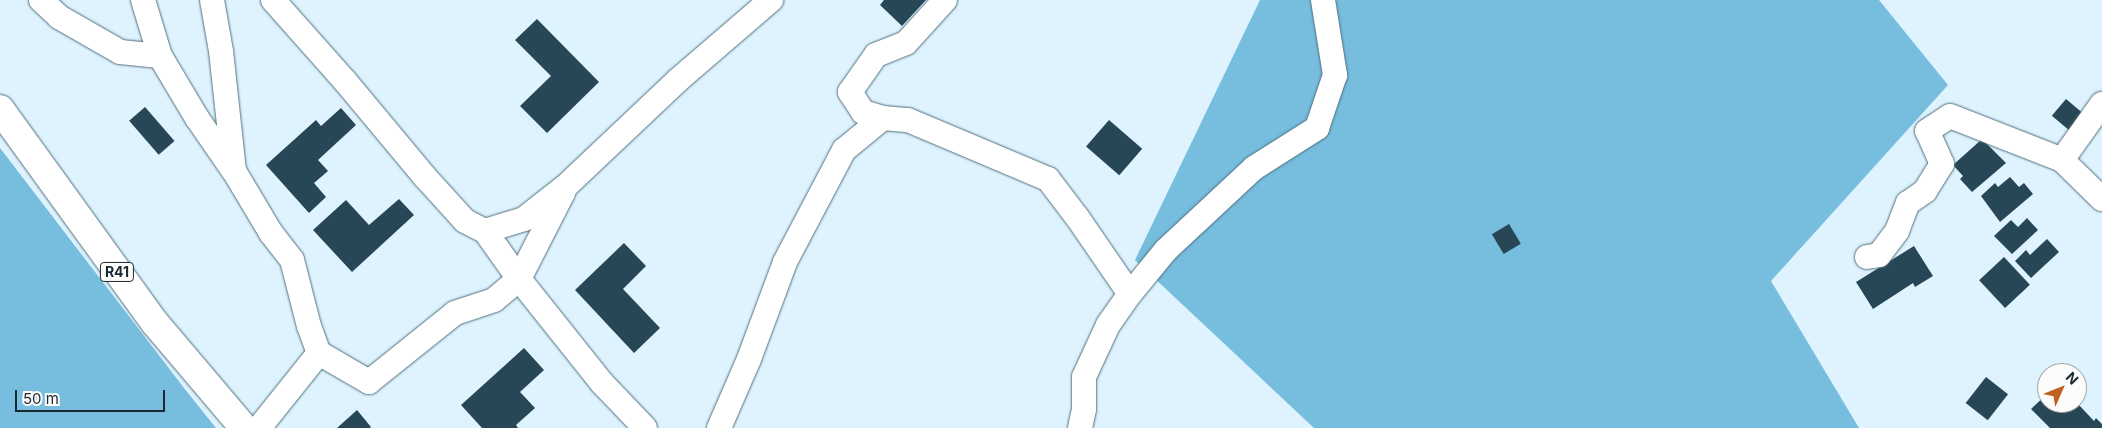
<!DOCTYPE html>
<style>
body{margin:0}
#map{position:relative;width:2102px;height:428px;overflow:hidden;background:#def3fe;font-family:Inter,sans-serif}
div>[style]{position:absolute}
.forest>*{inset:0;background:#76bdde}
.building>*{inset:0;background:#284756;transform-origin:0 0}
.roads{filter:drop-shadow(0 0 1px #506f7f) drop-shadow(0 0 1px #506f7f)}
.minor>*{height:24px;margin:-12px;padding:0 12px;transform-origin:12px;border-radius:12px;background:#fff}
.major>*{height:28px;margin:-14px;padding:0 14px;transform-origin:14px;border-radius:14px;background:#fff}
span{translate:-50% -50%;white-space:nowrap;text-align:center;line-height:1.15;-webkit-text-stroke:5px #fcfcfc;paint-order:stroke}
.shield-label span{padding:1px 4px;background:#fcfcfc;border:1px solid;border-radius:4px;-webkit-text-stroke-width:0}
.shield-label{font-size:14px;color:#1b282f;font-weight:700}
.north{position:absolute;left:2037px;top:363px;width:50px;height:50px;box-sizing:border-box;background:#fcfcfc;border:1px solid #a2a7aa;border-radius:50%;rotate:46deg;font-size:14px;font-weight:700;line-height:20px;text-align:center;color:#1b282f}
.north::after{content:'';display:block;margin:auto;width:18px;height:22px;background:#c1601f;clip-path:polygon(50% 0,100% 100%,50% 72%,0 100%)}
.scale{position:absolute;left:15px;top:390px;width:150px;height:22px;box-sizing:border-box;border:2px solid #1b282f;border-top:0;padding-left:6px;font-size:15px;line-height:18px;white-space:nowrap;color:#1b282f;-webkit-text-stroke:4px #fcfcfc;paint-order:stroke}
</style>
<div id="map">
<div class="forest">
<i style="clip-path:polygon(1260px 0,1879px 0,1948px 85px,1771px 281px,1859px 428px,1314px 428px,1135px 260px)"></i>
<i style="clip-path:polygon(0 148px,184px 388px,216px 428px,0 428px)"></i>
</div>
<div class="building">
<i style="clip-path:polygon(884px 0,926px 0,902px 26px,880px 5px)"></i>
<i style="clip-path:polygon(537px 19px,599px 82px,547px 133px,520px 106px,551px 76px,515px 40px)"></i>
<i style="left:2066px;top:99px;width:26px;height:22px;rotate:40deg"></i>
<i style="left:145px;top:107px;width:45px;height:21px;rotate:49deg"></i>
<i style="clip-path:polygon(341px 108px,356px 125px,318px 160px,328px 171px,314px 183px,326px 197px,309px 213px,266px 165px,316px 120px,321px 126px)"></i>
<i style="left:1109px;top:120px;width:44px;height:35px;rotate:41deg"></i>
<i style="clip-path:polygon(1982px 139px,2006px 163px,1972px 192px,1960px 179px,1963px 176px,1953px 165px)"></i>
<i style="clip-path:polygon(2010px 177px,2019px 187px,2024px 183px,2033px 194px,2000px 222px,1981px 196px,1995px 183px,1998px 187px)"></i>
<i style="clip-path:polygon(399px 199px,414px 215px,352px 272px,313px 230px,346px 200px,369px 225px)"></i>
<i style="clip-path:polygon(2027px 218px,2038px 230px,2012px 254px,1994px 236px,2011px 220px,2018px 227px)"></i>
<i style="left:1509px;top:224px;width:23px;height:20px;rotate:59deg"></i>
<i style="clip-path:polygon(2047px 239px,2059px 252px,2031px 278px,2015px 261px,2026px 250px,2030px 255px)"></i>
<i style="clip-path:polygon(624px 243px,646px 266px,623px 289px,660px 328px,634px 353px,575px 290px)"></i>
<i style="clip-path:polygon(1914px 246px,1933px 276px,1915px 287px,1913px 283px,1873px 309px,1856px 282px)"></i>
<i style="left:2004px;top:257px;width:38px;height:34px;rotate:47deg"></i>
<i style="clip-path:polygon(524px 348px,544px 370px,520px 392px,535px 408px,516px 425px,518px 428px,482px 428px,461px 405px)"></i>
<i style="left:1986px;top:377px;width:28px;height:33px;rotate:38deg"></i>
<i style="clip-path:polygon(2047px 394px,2047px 403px,2077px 403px,2077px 398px,2081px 402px,2079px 405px,2094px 421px,2096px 418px,2102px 424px,2102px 428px,2050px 428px,2031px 409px)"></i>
<i style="clip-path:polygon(357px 410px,371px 427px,370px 428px,337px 428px)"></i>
</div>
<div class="roads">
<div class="minor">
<i style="left:41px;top:0;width:25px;rotate:43deg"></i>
<i style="left:59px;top:17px;width:70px;rotate:29.8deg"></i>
<i style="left:120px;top:52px;width:40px;rotate:5.7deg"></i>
<i style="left:143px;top:0;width:59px;rotate:73.1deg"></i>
<i style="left:160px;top:56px;width:72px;rotate:59.2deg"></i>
<i style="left:197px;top:118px;width:63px;rotate:55.3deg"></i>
<i style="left:212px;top:0;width:52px;rotate:80deg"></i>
<i style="left:221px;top:51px;width:121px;rotate:83.8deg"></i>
<i style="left:234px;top:171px;width:72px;rotate:59.2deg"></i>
<i style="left:271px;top:233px;width:34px;rotate:52deg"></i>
<i style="left:292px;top:260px;width:68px;rotate:75.6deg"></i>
<i style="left:309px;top:326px;width:29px;rotate:70deg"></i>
<i style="left:319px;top:353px;width:96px;rotate:128.7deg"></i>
<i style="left:273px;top:0;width:108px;rotate:48.4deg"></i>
<i style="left:345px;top:81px;width:125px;rotate:50.2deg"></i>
<i style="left:425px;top:177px;width:59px;rotate:47.7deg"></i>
<i style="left:465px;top:221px;width:22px;rotate:27deg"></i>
<i style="left:485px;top:231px;width:41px;rotate:-17.1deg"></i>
<i style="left:524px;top:219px;width:53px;rotate:-38.2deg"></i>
<i style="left:566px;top:186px;width:154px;rotate:-43.4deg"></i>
<i style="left:678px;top:80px;width:123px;rotate:-40.7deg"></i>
<i style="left:883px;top:118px;width:21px;rotate:-163deg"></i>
<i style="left:863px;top:112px;width:24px;rotate:-123deg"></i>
<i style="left:850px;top:92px;width:45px;rotate:-54.9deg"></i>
<i style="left:876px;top:55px;width:32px;rotate:-22deg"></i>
<i style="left:906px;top:43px;width:58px;rotate:-47.8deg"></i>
<i style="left:2062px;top:160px;width:69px;rotate:-54.5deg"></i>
<i style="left:485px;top:231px;width:59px;rotate:54.7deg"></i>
<i style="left:519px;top:279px;width:133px;rotate:51.4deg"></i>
<i style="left:602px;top:383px;width:62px;rotate:46.3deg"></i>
<i style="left:1867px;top:257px;width:12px;rotate:-9deg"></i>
<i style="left:1879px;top:255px;width:30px;rotate:-53deg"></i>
<i style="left:1897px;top:231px;width:30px;rotate:-69deg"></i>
<i style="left:1908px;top:203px;width:21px;rotate:-35deg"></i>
<i style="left:1925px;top:191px;width:32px;rotate:-58deg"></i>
<i style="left:1942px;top:164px;width:36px;rotate:-114deg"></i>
<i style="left:1927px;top:131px;width:27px;rotate:-33deg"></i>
<i style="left:1950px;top:116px;width:120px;rotate:21.4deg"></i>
<i style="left:2062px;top:160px;width:56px;rotate:44.3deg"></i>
<i style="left:319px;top:353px;width:58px;rotate:30.1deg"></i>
<i style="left:369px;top:382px;width:110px;rotate:-38.7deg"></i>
<i style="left:455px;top:313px;width:41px;rotate:-18.4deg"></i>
<i style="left:494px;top:300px;width:33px;rotate:-40deg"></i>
<i style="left:519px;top:279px;width:97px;rotate:-62.9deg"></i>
<i style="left:719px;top:428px;width:75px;rotate:-66.5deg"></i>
<i style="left:749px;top:359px;width:103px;rotate:-69.6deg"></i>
<i style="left:785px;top:262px;width:127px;rotate:-62.2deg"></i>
<i style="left:844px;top:150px;width:50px;rotate:-39.4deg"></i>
<i style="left:883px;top:118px;width:25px;rotate:5deg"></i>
<i style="left:908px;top:120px;width:152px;rotate:22.9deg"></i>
<i style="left:1048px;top:179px;width:48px;rotate:52.7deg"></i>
<i style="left:1077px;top:217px;width:93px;rotate:55.5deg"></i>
<i style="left:1080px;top:428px;width:19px;rotate:-78deg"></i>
<i style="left:1084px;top:409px;width:32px;rotate:-90deg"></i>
<i style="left:1084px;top:377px;width:57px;rotate:-65.2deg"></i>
<i style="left:1108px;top:325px;width:38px;rotate:-55deg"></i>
<i style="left:1130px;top:294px;width:57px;rotate:-50.7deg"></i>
<i style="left:1166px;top:250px;width:120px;rotate:-43deg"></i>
<i style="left:1254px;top:168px;width:75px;rotate:-32.4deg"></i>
<i style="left:1317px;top:128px;width:56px;rotate:-71.2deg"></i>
<i style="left:1335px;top:75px;width:76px;rotate:-99.1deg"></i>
</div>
<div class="major">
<i style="left:0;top:109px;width:264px;rotate:54.1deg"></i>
<i style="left:155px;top:323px;width:138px;rotate:49.7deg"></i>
</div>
</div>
<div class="shield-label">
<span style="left:117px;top:272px">R41</span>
</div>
<div class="north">N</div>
<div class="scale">50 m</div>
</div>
